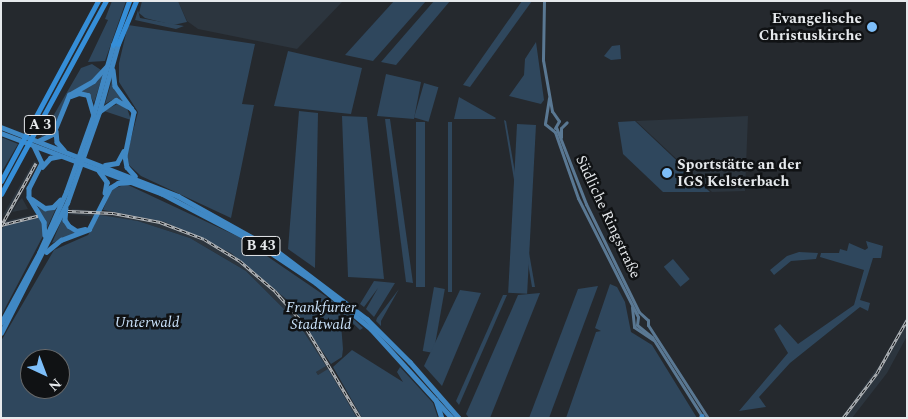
<!DOCTYPE html>
<meta charset="utf-8">
<style>
body{margin:0}
#map{position:relative;width:908px;height:419px;overflow:hidden;background:#25292e;font-family:Spectral,serif}
div>[style]{position:absolute}
.built>*{inset:0;background:#2c353e}
.green>*{inset:0;background:#2f475d;transform-origin:0 0}
.secondary>*{height:3px;margin:-1.5px;padding:0 1.5px;transform-origin:1.5px;border-radius:1.5px;background:#5a7893}
.trunk>*{height:4.5px;margin:-2.25px;padding:0 2.25px;transform-origin:2.25px;border-radius:2.25px;background:#4088c4}
.motorway>*{height:5px;margin:-2.5px;padding:0 2.5px;transform-origin:2.5px;border-radius:2.5px;background:#358ed8}
.rail>*{height:3px;margin-top:-1.5px;transform-origin:0;background:repeating-linear-gradient(90deg,#101214 0 4px,#b6b9bc 0 8px);box-sizing:border-box;border-block:1px solid #b6b9bc}
.dots>*{width:14px;height:14px;translate:-50% -50%;box-sizing:border-box;border:2px solid #101214;border-radius:50%}
span{translate:-50% -50%;white-space:nowrap;text-align:center;line-height:1.15;-webkit-text-stroke:5px #101214;paint-order:stroke}
.shield-label span{padding:1px 4px;background:#101214;border:1px solid;border-radius:4px;-webkit-text-stroke-width:0}
.shield-label{font-size:14px;color:#e6e9ec;font-weight:700}
.poi-label{font-size:15px;color:#e6e9ec;font-weight:700}
.right{translate:-100% -50%;text-align:right}
.left{translate:0 -50%;text-align:left}
.street-label{font-size:15px;color:#e6e9ec}
.park-label{font-size:15px;color:#c9e1f9;font-style:italic}
.frame{position:absolute;inset:0;border:2px solid #e6e9ec;pointer-events:none}
.north{position:absolute;left:20px;top:349px;width:50px;height:50px;box-sizing:border-box;background:#101214;border:1px solid #66686a;border-radius:50%;rotate:137deg;font-size:14px;font-weight:700;line-height:20px;text-align:center;color:#e6e9ec}
.north::after{content:'';display:block;margin:auto;width:18px;height:22px;background:#7dbef9;clip-path:polygon(50% 0,100% 100%,50% 72%,0 100%)}
</style>
<div id="map">
<div class="built">
<i style="clip-path:polygon(178px 1px,343px 1px,297px 49px,198px 29px,187px 21px)"></i>
<i style="clip-path:polygon(748px 116px,745px 191px,712px 192px,636px 121px)"></i>
<i style="clip-path:polygon(34px 161px,38px 163px,11px 213px,3px 215px)"></i>
<i style="clip-path:polygon(22px 198px,28px 209px,12px 212px,18px 202px)"></i>
<i style="clip-path:polygon(72px 209px,119px 212px,165px 222px,213px 242px,249px 265px,277px 290px,302px 320px,362px 418px,357px 418px,328px 370px,318px 375px,316px 372px,325px 366px,298px 323px,246px 271px,190px 238px,138px 221px,68px 214px)"></i>
<i style="clip-path:polygon(36px 214px,39px 217px,1px 226px,1px 222px)"></i>
<i style="clip-path:polygon(907px 316px,907px 336px,887px 373px,852px 418px,841px 418px,881px 363px)"></i>
</div>
<div class="green">
<i style="clip-path:polygon(112px 1px,126px 1px,105px 61px,88px 62px,108px 20px,105px 19px)"></i>
<i style="clip-path:polygon(142px 1px,178px 1px,187px 22px,173px 25px,145px 18px,139px 13px)"></i>
<i style="clip-path:polygon(394px 1px,426px 1px,373px 61px,345px 55px)"></i>
<i style="clip-path:polygon(434px 1px,450px 1px,396px 65px,381px 62px)"></i>
<i style="clip-path:polygon(522px 1px,532px 1px,470px 87px,463px 85px)"></i>
<i style="clip-path:polygon(138px 10px,140px 18px,184px 26px,176px 29px,135px 20px)"></i>
<i style="clip-path:polygon(128px 25px,255px 44px,242px 104px,254px 105px,231px 218px,141px 176px,129px 165px,127px 154px,138px 112px,119px 82px,119px 63px)"></i>
<i style="clip-path:polygon(536px 42px,544px 100px,541px 104px,509px 96px,524px 75px,525px 59px)"></i>
<i style="clip-path:polygon(620px 45px,621px 59px,611px 60px,604px 56px,612px 46px)"></i>
<i style="clip-path:polygon(288px 51px,362px 68px,351px 114px,274px 106px)"></i>
<i style="clip-path:polygon(92px 64px,101px 70px,94px 78px,67px 96px,51px 134px,41px 137px,81px 68px)"></i>
<i style="clip-path:polygon(103px 74px,94px 103px,90px 95px,77px 91px,93px 83px)"></i>
<i style="clip-path:polygon(386px 74px,421px 82px,414px 119px,377px 116px)"></i>
<i style="clip-path:polygon(112px 80px,124px 100px,112px 100px,105px 104px)"></i>
<i style="left:424px;top:83px;width:15px;height:36px;rotate:16deg"></i>
<i style="clip-path:polygon(459px 97px,496px 118px,495px 119px,454px 119px)"></i>
<i style="clip-path:polygon(117px 104px,127px 108px,131px 120px,104px 111px)"></i>
<i style="clip-path:polygon(299px 111px,318px 113px,315px 268px,288px 249px)"></i>
<i style="clip-path:polygon(342px 116px,367px 117px,384px 279px,348px 277px)"></i>
<i style="clip-path:polygon(385px 119px,390px 119px,413px 283px,406px 282px)"></i>
<i style="clip-path:polygon(504px 120px,506px 121px,535px 287px,532px 287px)"></i>
<i style="clip-path:polygon(635px 121px,710px 192px,663px 192px,623px 154px,618px 122px)"></i>
<i style="left:416px;top:122px;width:9px;height:165px"></i>
<i style="left:448px;top:122px;width:4px;height:170px"></i>
<i style="left:517px;top:124px;width:19px;height:169px;rotate:3deg"></i>
<i style="clip-path:polygon(1px 137px,18px 144px,1px 173px)"></i>
<i style="clip-path:polygon(126px 184px,239px 237px,337px 304px,363px 328px,360px 330px,340px 311px,343px 349px,342px 357px,331px 364px,286px 299px,231px 253px,165px 222px,103px 210px,111px 190px)"></i>
<i style="clip-path:polygon(57px 206px,47px 228px,37px 207px,45px 210px)"></i>
<i style="clip-path:polygon(evenodd,100px 215px,138px 221px,190px 238px,246px 271px,298px 323px,326px 366px,316px 372px,318px 375px,328px 369px,357px 418px,1px 418px,1px 341px,54px 250px,88px 235px,100px 215px,30px 359px,60px 359px,60px 389px,30px 389px,30px 359px)"></i>
<i style="clip-path:polygon(39px 217px,44px 225px,43px 236px,1px 316px,1px 230px,4px 226px)"></i>
<i style="clip-path:polygon(63px 217px,78px 233px,52px 243px)"></i>
<i style="clip-path:polygon(866px 241px,883px 246px,881px 258px,873px 258px,860px 300px,870px 303px,868px 311px,860px 307px,790px 363px,759px 397px,766px 407px,739px 411px,788px 353px,774px 329px,780px 324px,798px 344px,854px 305px,864px 270px,820px 257px,821px 253px,839px 253px,840px 249px,847px 251px,849px 243px,865px 250px,868px 248px)"></i>
<i style="clip-path:polygon(799px 252px,818px 253px,816px 259px,791px 261px,774px 275px,770px 270px,787px 256px)"></i>
<i style="left:673px;top:259px;width:26px;height:12px;rotate:50deg"></i>
<i style="clip-path:polygon(374px 281px,395px 283px,374px 317px,366px 309px,378px 288px,364px 307px,360px 304px)"></i>
<i style="clip-path:polygon(610px 284px,617px 287px,625px 302px,631px 332px,652px 345px,697px 418px,566px 418px,596px 332px,601px 331px,595px 328px)"></i>
<i style="clip-path:polygon(598px 286px,549px 418px,529px 418px,578px 289px)"></i>
<i style="left:434px;top:287px;width:11px;height:65px;rotate:10deg"></i>
<i style="clip-path:polygon(399px 289px,381px 321px,381px 326px,376px 321px,377px 318px)"></i>
<i style="clip-path:polygon(460px 290px,481px 293px,442px 386px,424px 366px)"></i>
<i style="clip-path:polygon(540px 293px,490px 418px,469px 418px,466px 414px,518px 295px)"></i>
<i style="clip-path:polygon(503px 295px,507px 295px,459px 405px,456px 401px)"></i>
<i style="clip-path:polygon(352px 350px,403px 382px,397px 372px,400px 367px,433px 403px,438px 418px,362px 418px,333px 367px)"></i>
</div>
<div class="secondary">
<i style="left:544px;top:1px;width:59px;rotate:91deg"></i>
<i style="left:543px;top:60px;width:52px;rotate:80deg"></i>
<i style="left:552px;top:111px;width:12px;rotate:55deg"></i>
<i style="left:559px;top:121px;width:8px;rotate:120deg"></i>
<i style="left:549px;top:98px;width:26px;rotate:99deg"></i>
<i style="left:545px;top:124px;width:13px;rotate:39deg"></i>
<i style="left:555px;top:132px;width:70px;rotate:70.8deg"></i>
<i style="left:578px;top:198px;width:133px;rotate:63.2deg"></i>
<i style="left:638px;top:317px;width:8px;rotate:97deg"></i>
<i style="left:637px;top:325px;width:19px;rotate:39deg"></i>
<i style="left:652px;top:337px;width:93px;rotate:57.7deg"></i>
<i style="left:556px;top:127px;width:83px;rotate:68.7deg"></i>
<i style="left:586px;top:204px;width:120px;rotate:63.9deg"></i>
<i style="left:639px;top:312px;width:12px;rotate:42deg"></i>
<i style="left:648px;top:320px;width:5px;rotate:90deg"></i>
<i style="left:648px;top:325px;width:111px;rotate:57.2deg"></i>
<i style="left:561px;top:137px;width:9px;rotate:-90deg"></i>
<i style="left:561px;top:128px;width:8px;rotate:-45deg"></i>
<i style="left:632px;top:307px;width:20px;rotate:84deg"></i>
<i style="left:634px;top:327px;width:23px;rotate:34deg"></i>
</div>
<div class="trunk">
<i style="left:113px;top:70px;width:16px;rotate:83deg"></i>
<i style="left:115px;top:86px;width:32px;rotate:54deg"></i>
<i style="left:134px;top:112px;width:45px;rotate:101.6deg"></i>
<i style="left:125px;top:156px;width:11px;rotate:80deg"></i>
<i style="left:127px;top:167px;width:12px;rotate:48deg"></i>
<i style="left:71px;top:96px;width:9px;rotate:-21deg"></i>
<i style="left:79px;top:93px;width:9px;rotate:13deg"></i>
<i style="left:88px;top:95px;width:18px;rotate:74deg"></i>
<i style="left:100px;top:111px;width:19px;rotate:-35deg"></i>
<i style="left:116px;top:100px;width:17px;rotate:28deg"></i>
<i style="left:1px;top:127px;width:190px;rotate:21.3deg"></i>
<i style="left:178px;top:196px;width:113px;rotate:29.1deg"></i>
<i style="left:277px;top:251px;width:113px;rotate:37.1deg"></i>
<i style="left:367px;top:319px;width:61px;rotate:45deg"></i>
<i style="left:410px;top:362px;width:74px;rotate:48.8deg"></i>
<i style="left:56px;top:131px;width:11px;rotate:85deg"></i>
<i style="left:57px;top:142px;width:11px;rotate:49deg"></i>
<i style="left:1px;top:133px;width:171px;rotate:20.6deg"></i>
<i style="left:161px;top:193px;width:110px;rotate:27.7deg"></i>
<i style="left:258px;top:244px;width:70px;rotate:33.9deg"></i>
<i style="left:316px;top:283px;width:72px;rotate:39.9deg"></i>
<i style="left:371px;top:329px;width:120px;rotate:47.7deg"></i>
<i style="left:38px;top:141px;width:17px;rotate:-25deg"></i>
<i style="left:53px;top:134px;width:42px;rotate:-67.7deg"></i>
<i style="left:69px;top:95px;width:28px;rotate:-30deg"></i>
<i style="left:93px;top:81px;width:19px;rotate:-47deg"></i>
<i style="left:34px;top:146px;width:19px;rotate:65deg"></i>
<i style="left:42px;top:163px;width:28px;rotate:117deg"></i>
<i style="left:29px;top:188px;width:9px;rotate:90deg"></i>
<i style="left:29px;top:197px;width:29px;rotate:59deg"></i>
<i style="left:44px;top:222px;width:13px;rotate:86deg"></i>
<i style="left:105px;top:165px;width:12px;rotate:-9deg"></i>
<i style="left:117px;top:163px;width:13px;rotate:-61deg"></i>
<i style="left:42px;top:167px;width:12px;rotate:-48deg"></i>
<i style="left:50px;top:158px;width:10px;rotate:-11deg"></i>
<i style="left:99px;top:171px;width:14px;rotate:54deg"></i>
<i style="left:107px;top:182px;width:11px;rotate:100deg"></i>
<i style="left:32px;top:199px;width:16px;rotate:35deg"></i>
<i style="left:45px;top:208px;width:8px;rotate:-7deg"></i>
<i style="left:53px;top:207px;width:10px;rotate:-45deg"></i>
<i style="left:66px;top:208px;width:12px;rotate:95deg"></i>
<i style="left:65px;top:220px;width:7px;rotate:56deg"></i>
<i style="left:69px;top:226px;width:9px;rotate:32deg"></i>
<i style="left:77px;top:231px;width:8px;rotate:-14deg"></i>
<i style="left:46px;top:252px;width:19px;rotate:-39deg"></i>
<i style="left:61px;top:240px;width:30px;rotate:-21deg"></i>
<i style="left:89px;top:229px;width:46px;rotate:-62.9deg"></i>
<i style="left:110px;top:188px;width:9px;rotate:-32deg"></i>
<i style="left:118px;top:183px;width:12px;rotate:-5deg"></i>
<i style="left:1px;top:323px;width:80px;rotate:-61.5deg"></i>
<i style="left:39px;top:253px;width:67px;rotate:-66.1deg"></i>
<i style="left:66px;top:192px;width:81px;rotate:-70.4deg"></i>
<i style="left:93px;top:116px;width:74px;rotate:-74.3deg"></i>
<i style="left:1px;top:333px;width:146px;rotate:-63.1deg"></i>
<i style="left:67px;top:203px;width:96px;rotate:-70.6deg"></i>
<i style="left:99px;top:112px;width:71px;rotate:-74.4deg"></i>
<i style="left:436px;top:400px;width:19px;rotate:72deg"></i>
<i style="left:702px;top:416px;width:2px;rotate:90deg"></i>
</div>
<div class="motorway">
<i style="left:118px;top:44px;width:47px;rotate:-67.3deg"></i>
<i style="left:113px;top:45px;width:47px;rotate:-70deg"></i>
<i style="left:1px;top:181px;width:204px;rotate:-61.7deg"></i>
<i style="left:1px;top:194px;width:220px;rotate:-61.5deg"></i>
</div>
<div class="rail">
<i style="left:68px;top:211px;width:45px;rotate:2.5deg"></i>
<i style="left:113px;top:213px;width:48px;rotate:10.8deg"></i>
<i style="left:160px;top:222px;width:47px;rotate:21.1deg"></i>
<i style="left:204px;top:239px;width:42px;rotate:31.4deg"></i>
<i style="left:240px;top:261px;width:46px;rotate:40.6deg"></i>
<i style="left:275px;top:291px;width:43px;rotate:48.8deg"></i>
<i style="left:303px;top:323px;width:111px;rotate:59deg"></i>
<i style="left:1px;top:225px;width:38px;rotate:-14deg"></i>
<i style="left:1px;top:226px;width:72px;rotate:-60.9deg"></i>
<i style="left:843px;top:418px;width:56px;rotate:-52.9deg"></i>
<i style="left:877px;top:373px;width:61px;rotate:-60.5deg"></i>
</div>
<div class="dots">
<i style="left:872px;top:27px;background:#7dbef9"></i>
<i style="left:667px;top:173px;background:#7dbef9"></i>
</div>
<div class="shield-label">
<span style="left:40px;top:125px">A 3</span>
<span style="left:261px;top:246px">B 43</span>
</div>
<div class="poi-label">
<span class="right" style="left:862px;top:27px">Evangelische<br>Christuskirche</span>
<span class="left" style="left:677px;top:173px">Sportstätte an der<br>IGS Kelsterbach</span>
</div>
<div class="street-label">
<span style="left:608px;top:217px;rotate:65deg">Südliche Ringstraße</span>
</div>
<div class="park-label">
<span style="left:321px;top:316px">Frankfurter<br>Stadtwald</span>
<span style="left:147px;top:323px">Unterwald</span>
</div>
<div class="frame"></div>
<div class="north">N</div>
</div>
